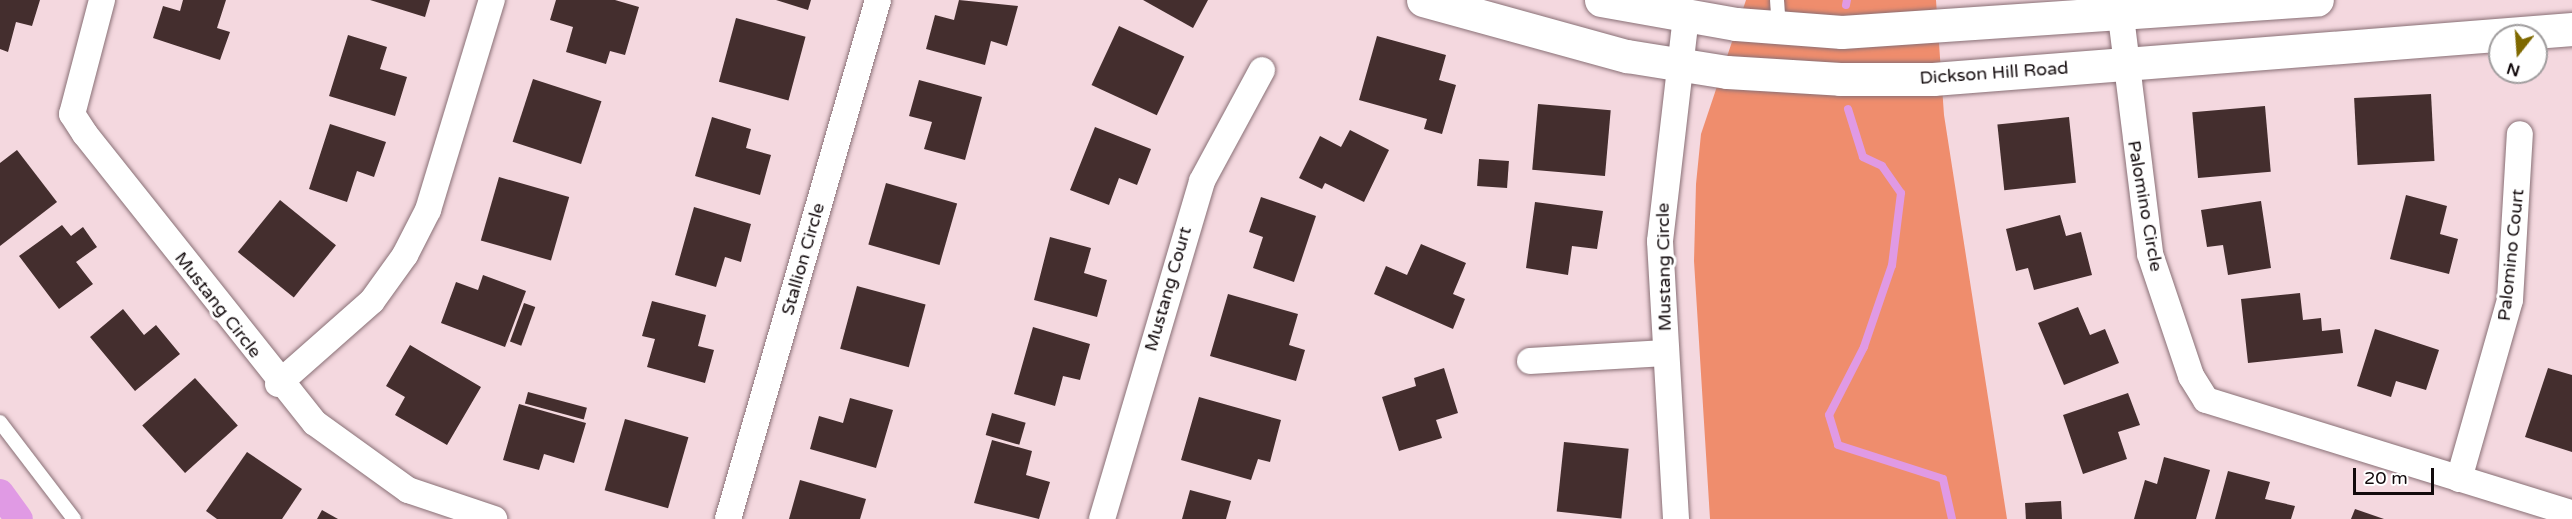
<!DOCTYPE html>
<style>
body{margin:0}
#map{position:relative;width:2572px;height:519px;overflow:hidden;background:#f4d8df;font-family:"Varela Round",sans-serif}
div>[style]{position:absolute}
.forest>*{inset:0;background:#ef8d6d}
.stream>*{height:8px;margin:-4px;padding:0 4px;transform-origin:4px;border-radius:4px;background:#e09ae4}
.canal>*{height:28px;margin:-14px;padding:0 14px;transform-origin:14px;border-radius:14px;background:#e09ae4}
.building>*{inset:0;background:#442e2e;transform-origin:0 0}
.roads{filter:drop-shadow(0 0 2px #897076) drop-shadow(0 0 2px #897076)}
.lane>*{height:14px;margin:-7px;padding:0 7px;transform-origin:7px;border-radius:7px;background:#fff}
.street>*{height:26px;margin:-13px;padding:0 13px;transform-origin:13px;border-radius:13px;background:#fff}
.secondary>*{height:33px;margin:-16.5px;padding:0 16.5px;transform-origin:16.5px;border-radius:16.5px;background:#fff}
span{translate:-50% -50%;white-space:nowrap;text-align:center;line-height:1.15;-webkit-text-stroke:6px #fff;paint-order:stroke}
.street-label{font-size:18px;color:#120a0c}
.north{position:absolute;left:2488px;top:24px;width:60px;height:60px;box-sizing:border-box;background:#fff;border:2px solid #a09d9e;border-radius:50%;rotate:197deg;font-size:16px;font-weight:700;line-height:24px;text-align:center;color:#120a0c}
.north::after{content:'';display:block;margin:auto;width:21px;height:27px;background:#7f6900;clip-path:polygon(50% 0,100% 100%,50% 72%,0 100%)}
.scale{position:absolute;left:2353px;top:468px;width:81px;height:27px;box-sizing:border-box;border:3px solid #120a0c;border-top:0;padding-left:8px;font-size:18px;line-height:21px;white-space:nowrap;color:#120a0c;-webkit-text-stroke:4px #fff;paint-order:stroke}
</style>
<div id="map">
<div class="forest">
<i style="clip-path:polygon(1746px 0,1936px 0,1944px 115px,2007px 519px,1710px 519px,1694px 261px,1696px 184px,1701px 134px)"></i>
</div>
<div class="stream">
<i style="left:1846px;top:5px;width:5px;rotate:-79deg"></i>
<i style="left:1848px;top:109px;width:50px;rotate:72.6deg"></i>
<i style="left:1863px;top:157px;width:21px;rotate:25deg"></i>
<i style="left:1882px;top:166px;width:33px;rotate:55deg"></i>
<i style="left:1901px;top:193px;width:73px;rotate:97.1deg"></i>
<i style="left:1892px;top:265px;width:87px;rotate:108.9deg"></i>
<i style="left:1864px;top:347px;width:76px;rotate:117.2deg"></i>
<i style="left:1829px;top:415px;width:31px;rotate:73deg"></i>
<i style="left:1838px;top:445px;width:110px;rotate:17.9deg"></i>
<i style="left:1943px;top:479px;width:41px;rotate:77.3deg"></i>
</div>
<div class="canal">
<i style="left:0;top:493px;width:32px;rotate:54deg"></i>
</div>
<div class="building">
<i style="clip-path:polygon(0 0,40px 0,32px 26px,16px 22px,8px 52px,0 49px)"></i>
<i style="clip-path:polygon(183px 0,226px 0,217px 28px,230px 32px,220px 60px,153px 38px,163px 6px,180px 11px)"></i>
<i style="clip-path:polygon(370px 0,430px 0,425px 17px)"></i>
<i style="clip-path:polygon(556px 0,615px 0,639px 7px,625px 55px,610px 51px,606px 64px,566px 52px,573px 27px,550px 20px)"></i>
<i style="clip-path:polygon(776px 0,811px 0,808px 10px)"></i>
<i style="clip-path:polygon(959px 0,1018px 6px,1007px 46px,991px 41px,985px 65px,926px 49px,935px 15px,954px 20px)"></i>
<i style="clip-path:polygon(1143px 0,1208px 0,1193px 28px)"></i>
<i style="left:736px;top:18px;width:72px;height:66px;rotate:15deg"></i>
<i style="left:1119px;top:26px;width:72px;height:65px;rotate:25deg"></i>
<i style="clip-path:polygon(348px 35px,387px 47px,380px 69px,407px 77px,395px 116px,329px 96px)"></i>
<i style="clip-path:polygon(1377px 36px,1446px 55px,1439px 80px,1456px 85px,1442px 134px,1424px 129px,1427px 119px,1359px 100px)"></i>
<i style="left:533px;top:79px;width:72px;height:66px;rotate:18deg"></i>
<i style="clip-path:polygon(919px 80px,982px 97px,965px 160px,924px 149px,932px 122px,909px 116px)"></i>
<i style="left:2431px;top:94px;width:67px;height:77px;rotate:87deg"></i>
<i style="left:1538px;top:104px;width:73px;height:66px;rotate:5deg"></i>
<i style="left:2265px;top:106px;width:66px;height:73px;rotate:85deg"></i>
<i style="clip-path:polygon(712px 117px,751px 129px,746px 148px,771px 155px,760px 195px,695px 176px)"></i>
<i style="left:2069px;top:117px;width:66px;height:72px;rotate:84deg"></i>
<i style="clip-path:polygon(330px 124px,386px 142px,374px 177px,357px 171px,347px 202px,309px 189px)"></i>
<i style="clip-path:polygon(1095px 127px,1151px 149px,1137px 185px,1119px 178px,1109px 205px,1070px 190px)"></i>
<i style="clip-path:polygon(1350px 130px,1389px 150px,1364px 202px,1325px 183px,1322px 189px,1299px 178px,1320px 136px,1341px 147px)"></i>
<i style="clip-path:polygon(17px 150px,57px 202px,0 246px,0 163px)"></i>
<i style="left:1479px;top:159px;width:30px;height:27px;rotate:4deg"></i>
<i style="left:499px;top:177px;width:73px;height:66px;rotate:16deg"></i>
<i style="left:886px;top:183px;width:74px;height:64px;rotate:16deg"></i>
<i style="clip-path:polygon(2406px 195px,2447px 206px,2440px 234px,2458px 239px,2449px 274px,2390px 259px)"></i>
<i style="clip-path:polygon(1261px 197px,1316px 216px,1294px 282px,1253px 268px,1263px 237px,1249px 232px)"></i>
<i style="left:280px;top:200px;width:72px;height:67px;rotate:39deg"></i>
<i style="clip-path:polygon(2261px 201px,2271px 268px,2228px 275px,2223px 245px,2207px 247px,2201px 210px)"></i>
<i style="clip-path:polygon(1535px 202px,1603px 211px,1597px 249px,1572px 246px,1568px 275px,1526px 268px)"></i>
<i style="clip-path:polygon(694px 207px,751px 224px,741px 262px,725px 257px,716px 287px,675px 275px)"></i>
<i style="clip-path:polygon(2060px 215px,2066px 236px,2081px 232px,2092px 275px,2034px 290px,2028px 268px,2016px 271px,2006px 229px)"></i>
<i style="clip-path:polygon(62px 225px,71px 236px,83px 227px,97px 247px,76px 262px,93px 284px,59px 309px,19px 256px)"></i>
<i style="clip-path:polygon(1050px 237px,1091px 248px,1084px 273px,1107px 280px,1097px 317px,1034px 300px)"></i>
<i style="clip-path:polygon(1421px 244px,1466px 263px,1453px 294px,1465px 299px,1453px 329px,1374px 294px,1386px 266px,1407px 275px)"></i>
<i style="clip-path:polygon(483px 275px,526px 291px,505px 347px,441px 323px,456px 282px,478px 290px)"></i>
<i style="left:857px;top:286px;width:71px;height:65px;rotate:15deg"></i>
<i style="clip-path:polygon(2300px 293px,2303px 320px,2321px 318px,2322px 331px,2340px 329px,2343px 353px,2248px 363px,2241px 299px)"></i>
<i style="clip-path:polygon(1228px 294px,1298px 314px,1289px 345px,1305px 350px,1296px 381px,1210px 356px)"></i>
<i style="clip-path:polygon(652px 301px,706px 315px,698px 346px,714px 350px,705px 383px,647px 367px,655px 339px,642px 336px)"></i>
<i style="left:524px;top:303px;width:12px;height:41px;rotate:20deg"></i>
<i style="clip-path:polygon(2078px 307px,2090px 335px,2105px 329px,2119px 363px,2064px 385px,2038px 323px)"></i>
<i style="clip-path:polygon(123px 309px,144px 335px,156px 325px,180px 354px,135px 391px,90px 337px)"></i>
<i style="clip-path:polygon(1033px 327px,1090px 344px,1080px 380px,1063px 376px,1055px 406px,1014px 394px)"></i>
<i style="clip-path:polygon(2375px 329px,2439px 350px,2426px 390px,2396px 381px,2391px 397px,2357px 386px)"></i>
<i style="clip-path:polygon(410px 345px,481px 387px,447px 445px,395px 415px,405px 397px,386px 386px)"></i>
<i style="clip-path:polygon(1444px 368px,1458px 413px,1436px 420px,1442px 438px,1399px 451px,1382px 397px,1416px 386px,1414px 378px)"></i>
<i style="clip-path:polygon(2548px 368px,2572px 375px,2572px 452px,2525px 437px)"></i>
<i style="left:195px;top:378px;width:64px;height:71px;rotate:48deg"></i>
<i style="left:528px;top:392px;width:61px;height:12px;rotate:15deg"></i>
<i style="clip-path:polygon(2128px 393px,2140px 425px,2118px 432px,2127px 459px,2083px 474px,2063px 415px)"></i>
<i style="clip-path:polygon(1199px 397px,1281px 420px,1270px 462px,1258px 459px,1251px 480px,1181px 460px)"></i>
<i style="clip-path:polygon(850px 398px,893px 410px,876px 468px,810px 449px,819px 416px,843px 423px)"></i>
<i style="clip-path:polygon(519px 404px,586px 423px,574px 463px,544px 454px,539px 470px,503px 460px)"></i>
<i style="left:992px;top:413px;width:35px;height:23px;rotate:16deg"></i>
<i style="left:625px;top:419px;width:66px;height:74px;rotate:16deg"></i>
<i style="clip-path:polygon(992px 440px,1032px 451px,1026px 475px,1050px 482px,1039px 519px,974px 503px)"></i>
<i style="left:1564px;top:442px;width:65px;height:70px;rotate:6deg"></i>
<i style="clip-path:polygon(247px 452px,302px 489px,282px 519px,217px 519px,206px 511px)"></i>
<i style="clip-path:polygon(2164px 457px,2210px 470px,2196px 519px,2134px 519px,2145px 480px,2157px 484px)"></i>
<i style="clip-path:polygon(2228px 471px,2270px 482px,2265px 499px,2295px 506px,2291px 519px,2215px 519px)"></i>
<i style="clip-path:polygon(800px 480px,866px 499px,860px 519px,789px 519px)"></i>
<i style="clip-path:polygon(1190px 490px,1231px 501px,1226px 519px,1182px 519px)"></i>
<i style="left:2061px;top:501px;width:18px;height:36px;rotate:87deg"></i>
<i style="clip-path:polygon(2355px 509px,2384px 519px,2351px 519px)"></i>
<i style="clip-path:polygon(322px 510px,338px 519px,317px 519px)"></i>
</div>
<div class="roads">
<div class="lane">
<i style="left:1777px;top:0;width:27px;rotate:86deg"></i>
<i style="left:0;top:422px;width:122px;rotate:52.7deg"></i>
</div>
<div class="street">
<i style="left:102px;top:0;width:118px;rotate:104.7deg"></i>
<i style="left:72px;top:114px;width:24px;rotate:57deg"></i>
<i style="left:85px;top:134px;width:369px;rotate:51.5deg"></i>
<i style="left:315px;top:423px;width:115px;rotate:35.8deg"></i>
<i style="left:408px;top:490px;width:91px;rotate:18.6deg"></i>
<i style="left:2119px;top:0;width:256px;rotate:83deg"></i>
<i style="left:2150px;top:254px;width:129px;rotate:71.4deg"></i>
<i style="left:2191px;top:376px;width:28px;rotate:58deg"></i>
<i style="left:2206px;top:400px;width:383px;rotate:17.2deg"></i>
<i style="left:1530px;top:361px;width:135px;rotate:-3.4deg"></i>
<i style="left:278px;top:384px;width:125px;rotate:-41.4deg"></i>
<i style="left:372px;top:301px;width:57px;rotate:-54.3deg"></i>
<i style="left:405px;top:255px;width:51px;rotate:-62.9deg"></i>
<i style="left:428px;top:210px;width:220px;rotate:-73.1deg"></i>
<i style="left:2459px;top:479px;width:186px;rotate:-74.1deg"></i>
<i style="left:2510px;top:300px;width:166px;rotate:-86.6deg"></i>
<i style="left:728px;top:519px;width:540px;rotate:-73.88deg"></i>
<i style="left:1102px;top:519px;width:352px;rotate:-73.5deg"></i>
<i style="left:1202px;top:181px;width:126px;rotate:-61.6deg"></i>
<i style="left:1676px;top:519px;width:278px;rotate:-93.3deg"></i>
<i style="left:1660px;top:241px;width:226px;rotate:-83.4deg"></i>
</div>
<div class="secondary">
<i style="left:1423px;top:0;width:212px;rotate:15.4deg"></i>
<i style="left:1627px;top:56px;width:101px;rotate:9.1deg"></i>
<i style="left:1727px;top:72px;width:113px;rotate:3.5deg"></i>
<i style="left:1840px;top:79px;width:93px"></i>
<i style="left:1933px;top:79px;width:641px;rotate:-4.47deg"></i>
<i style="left:1601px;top:0;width:137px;rotate:10.1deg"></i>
<i style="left:1736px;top:24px;width:106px;rotate:4.3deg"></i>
<i style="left:1842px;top:32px;width:476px;rotate:-3.9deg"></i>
</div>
</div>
<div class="street-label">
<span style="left:1994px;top:73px;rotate:-4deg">Dickson Hill Road</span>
<span style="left:2145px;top:206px;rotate:80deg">Palomino Circle</span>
<span style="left:2511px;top:255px;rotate:-84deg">Palomino Court</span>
<span style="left:803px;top:259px;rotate:-74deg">Stallion Circle</span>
<span style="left:1664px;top:267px;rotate:-91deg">Mustang Circle</span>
<span style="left:1168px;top:289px;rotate:-74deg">Mustang Court</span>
<span style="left:218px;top:305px;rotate:52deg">Mustang Circle</span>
</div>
<div class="north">N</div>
<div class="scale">20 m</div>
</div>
